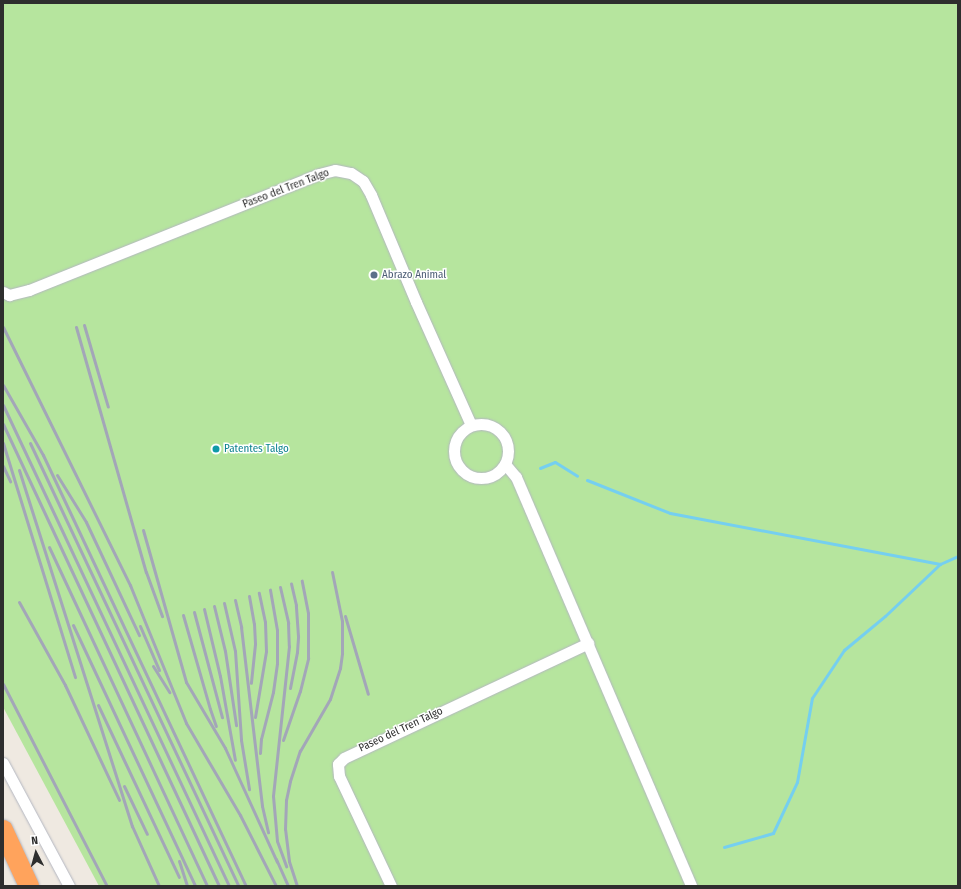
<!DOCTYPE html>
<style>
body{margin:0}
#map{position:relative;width:961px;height:889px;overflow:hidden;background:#efe9e1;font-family:"Fira Sans Condensed",sans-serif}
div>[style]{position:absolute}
.green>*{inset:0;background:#b6e59e}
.stream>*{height:3px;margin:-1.5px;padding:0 1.5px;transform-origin:1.5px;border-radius:1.5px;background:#75cff0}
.roads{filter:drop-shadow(0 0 1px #b4b7c1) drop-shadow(0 0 1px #b4b7c1)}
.street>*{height:11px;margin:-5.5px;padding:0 5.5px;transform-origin:5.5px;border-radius:5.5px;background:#fff}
.street>.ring{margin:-5.5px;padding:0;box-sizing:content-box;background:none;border:11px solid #fff;border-radius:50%}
.highway>*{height:20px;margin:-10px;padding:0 10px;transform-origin:10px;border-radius:10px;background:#ffa35c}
.rail>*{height:3px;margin:-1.5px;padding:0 1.5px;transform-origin:1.5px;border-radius:1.5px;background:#a3a6b8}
.dots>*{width:11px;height:11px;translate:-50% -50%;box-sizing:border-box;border:2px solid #fff;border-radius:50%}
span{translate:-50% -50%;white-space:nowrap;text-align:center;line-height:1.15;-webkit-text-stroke:3px #fff;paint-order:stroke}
.street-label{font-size:11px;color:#2e2e2e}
.service-label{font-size:11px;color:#4e5e75}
.left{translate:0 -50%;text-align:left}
.culture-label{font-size:11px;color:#0d838f}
.frame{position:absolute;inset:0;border:4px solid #2e2e2e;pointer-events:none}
.north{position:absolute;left:16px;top:833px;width:40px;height:40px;-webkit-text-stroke:3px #fff;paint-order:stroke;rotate:354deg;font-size:11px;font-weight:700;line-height:16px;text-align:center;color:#2e2e2e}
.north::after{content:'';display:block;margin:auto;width:14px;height:18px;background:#2e2e2e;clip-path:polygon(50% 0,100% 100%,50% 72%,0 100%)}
</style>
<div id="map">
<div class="green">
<i style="clip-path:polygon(3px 3px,958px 3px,958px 886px,99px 886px,3px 707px)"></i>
</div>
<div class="stream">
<i style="left:540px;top:468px;width:16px;rotate:-22deg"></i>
<i style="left:555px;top:462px;width:26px;rotate:32deg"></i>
<i style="left:587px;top:480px;width:89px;rotate:21.7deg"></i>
<i style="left:670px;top:513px;width:275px;rotate:10.7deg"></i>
<i style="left:940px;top:564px;width:20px;rotate:-24deg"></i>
<i style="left:724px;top:847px;width:51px;rotate:-15.9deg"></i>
<i style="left:773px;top:833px;width:56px;rotate:-64.8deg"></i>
<i style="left:797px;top:782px;width:85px;rotate:-79.9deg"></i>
<i style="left:812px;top:698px;width:58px;rotate:-56.3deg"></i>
<i style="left:844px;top:650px;width:53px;rotate:-39.7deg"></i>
<i style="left:885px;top:616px;width:76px;rotate:-43.4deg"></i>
</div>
<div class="roads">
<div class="street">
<i style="left:3px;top:292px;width:7px;rotate:27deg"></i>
<i style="left:9px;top:295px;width:21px;rotate:-14deg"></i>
<i style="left:29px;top:290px;width:312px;rotate:-21.8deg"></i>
<i style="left:319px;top:174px;width:16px;rotate:-14deg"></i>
<i style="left:335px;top:170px;width:16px;rotate:11deg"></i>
<i style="left:351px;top:173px;width:14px;rotate:34deg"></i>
<i style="left:363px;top:181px;width:16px;rotate:60deg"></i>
<i style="left:371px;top:195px;width:116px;rotate:67.2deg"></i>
<i style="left:416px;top:302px;width:135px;rotate:65.9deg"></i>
<i class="ring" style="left:454px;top:424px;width:43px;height:43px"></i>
<i style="left:505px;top:464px;width:17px;rotate:50deg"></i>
<i style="left:516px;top:477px;width:445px;rotate:66.8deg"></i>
<i style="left:3px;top:763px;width:140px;rotate:61.8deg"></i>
<i style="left:391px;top:886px;width:122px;rotate:-115.3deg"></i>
<i style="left:339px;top:776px;width:12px;rotate:-95deg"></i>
<i style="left:338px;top:764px;width:8px;rotate:-45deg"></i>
<i style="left:344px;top:758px;width:270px;rotate:-25.2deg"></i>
</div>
<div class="highway">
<i style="left:3px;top:830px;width:62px;rotate:65.1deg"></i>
</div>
</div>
<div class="rail">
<i style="left:84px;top:325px;width:85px;rotate:73.7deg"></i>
<i style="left:3px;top:327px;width:288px;rotate:63.8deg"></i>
<i style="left:130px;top:585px;width:149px;rotate:67.9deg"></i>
<i style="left:186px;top:723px;width:107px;rotate:59.6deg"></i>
<i style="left:240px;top:815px;width:80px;rotate:63.1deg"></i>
<i style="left:76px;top:327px;width:255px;rotate:74.1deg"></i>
<i style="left:146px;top:572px;width:47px;rotate:70deg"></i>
<i style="left:3px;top:385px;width:81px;rotate:60.3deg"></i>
<i style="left:43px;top:455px;width:476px;rotate:64.8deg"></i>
<i style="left:3px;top:405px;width:531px;rotate:64.83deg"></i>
<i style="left:3px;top:424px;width:510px;rotate:64.94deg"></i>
<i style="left:3px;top:443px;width:245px;rotate:72.9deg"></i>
<i style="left:30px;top:443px;width:489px;rotate:64.8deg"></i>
<i style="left:3px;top:466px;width:17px;rotate:65deg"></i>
<i style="left:19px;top:470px;width:374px;rotate:72.4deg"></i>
<i style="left:132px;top:826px;width:66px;rotate:65.8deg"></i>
<i style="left:57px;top:475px;width:55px;rotate:58.3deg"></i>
<i style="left:86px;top:522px;width:125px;rotate:64.9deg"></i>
<i style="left:143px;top:530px;width:158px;rotate:74.2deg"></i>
<i style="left:186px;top:682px;width:77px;rotate:59.4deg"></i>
<i style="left:225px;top:748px;width:125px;rotate:65.5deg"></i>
<i style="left:49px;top:547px;width:374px;rotate:65deg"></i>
<i style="left:280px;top:587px;width:37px;rotate:77deg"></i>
<i style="left:288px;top:623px;width:23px;rotate:88deg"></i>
<i style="left:289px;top:646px;width:151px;rotate:96.1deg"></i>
<i style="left:273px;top:796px;width:45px;rotate:84.9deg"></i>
<i style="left:277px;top:841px;width:27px;rotate:70deg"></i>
<i style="left:249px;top:596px;width:28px;rotate:80deg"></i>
<i style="left:254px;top:624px;width:20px;rotate:87deg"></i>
<i style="left:255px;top:644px;width:39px;rotate:96deg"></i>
<i style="left:235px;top:600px;width:28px;rotate:77deg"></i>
<i style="left:241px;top:627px;width:180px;rotate:83.3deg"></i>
<i style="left:262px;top:806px;width:27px;rotate:77deg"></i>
<i style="left:19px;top:602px;width:95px;rotate:61deg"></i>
<i style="left:65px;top:685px;width:127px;rotate:64.8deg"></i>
<i style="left:224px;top:603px;width:49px;rotate:77.1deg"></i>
<i style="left:235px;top:651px;width:89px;rotate:86.1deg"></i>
<i style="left:241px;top:740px;width:50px;rotate:80.7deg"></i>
<i style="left:214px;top:606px;width:46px;rotate:76.3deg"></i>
<i style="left:225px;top:651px;width:75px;rotate:81.5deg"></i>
<i style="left:204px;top:609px;width:69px;rotate:76.6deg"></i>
<i style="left:220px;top:676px;width:85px;rotate:79.9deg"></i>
<i style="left:194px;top:612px;width:109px;rotate:75.1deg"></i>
<i style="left:183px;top:615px;width:98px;rotate:74deg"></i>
<i style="left:210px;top:709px;width:18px;rotate:71deg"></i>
<i style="left:345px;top:616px;width:81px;rotate:73.6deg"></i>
<i style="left:73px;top:625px;width:288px;rotate:64.9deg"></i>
<i style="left:140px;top:626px;width:48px;rotate:66.6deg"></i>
<i style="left:153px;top:666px;width:31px;rotate:58deg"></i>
<i style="left:3px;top:684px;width:227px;rotate:62.8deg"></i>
<i style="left:290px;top:688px;width:37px;rotate:-79deg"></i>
<i style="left:297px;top:652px;width:16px;rotate:-86deg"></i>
<i style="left:298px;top:636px;width:31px;rotate:-94deg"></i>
<i style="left:296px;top:605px;width:22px;rotate:-103deg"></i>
<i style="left:98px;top:705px;width:190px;rotate:64.8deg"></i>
<i style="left:255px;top:717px;width:67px;rotate:-80.5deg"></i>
<i style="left:266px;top:651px;width:29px;rotate:-92deg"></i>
<i style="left:265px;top:622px;width:30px;rotate:-102deg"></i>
<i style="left:283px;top:740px;width:52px;rotate:-70.9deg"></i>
<i style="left:300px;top:691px;width:34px;rotate:-76deg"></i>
<i style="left:308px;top:658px;width:45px;rotate:-90deg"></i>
<i style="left:308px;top:613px;width:33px;rotate:-101deg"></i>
<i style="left:260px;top:753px;width:14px;rotate:-86deg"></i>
<i style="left:261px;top:739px;width:49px;rotate:-75.7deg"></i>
<i style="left:273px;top:692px;width:29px;rotate:-82deg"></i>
<i style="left:277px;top:663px;width:33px;rotate:-90deg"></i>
<i style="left:277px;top:630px;width:41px;rotate:-99.9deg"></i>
<i style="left:124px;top:786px;width:53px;rotate:64.4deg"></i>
<i style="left:276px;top:859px;width:30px;rotate:66deg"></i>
<i style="left:179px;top:861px;width:26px;rotate:72deg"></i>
<i style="left:297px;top:886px;width:26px;rotate:-108deg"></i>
<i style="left:289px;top:861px;width:32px;rotate:-97deg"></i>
<i style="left:285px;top:829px;width:29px;rotate:-88deg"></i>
<i style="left:286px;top:800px;width:19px;rotate:-78deg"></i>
<i style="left:290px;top:781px;width:32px;rotate:-72deg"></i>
<i style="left:300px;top:751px;width:60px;rotate:-60deg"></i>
<i style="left:330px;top:699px;width:33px;rotate:-72deg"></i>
<i style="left:340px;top:668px;width:15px;rotate:-82deg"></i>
<i style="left:342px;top:653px;width:32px;rotate:-90deg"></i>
<i style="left:342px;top:621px;width:50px;rotate:-101.5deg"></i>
</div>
<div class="dots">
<i style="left:374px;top:275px;background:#5c6f8a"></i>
<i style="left:216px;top:449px;background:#0f9aa8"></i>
</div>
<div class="street-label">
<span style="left:286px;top:189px;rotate:-21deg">Paseo del Tren Talgo</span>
<span style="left:401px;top:730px;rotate:-25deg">Paseo del Tren Talgo</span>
</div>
<div class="service-label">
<span class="left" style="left:382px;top:275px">Abrazo Animal</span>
</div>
<div class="culture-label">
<span class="left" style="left:224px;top:449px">Patentes Talgo</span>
</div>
<div class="frame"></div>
<div class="north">N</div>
</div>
